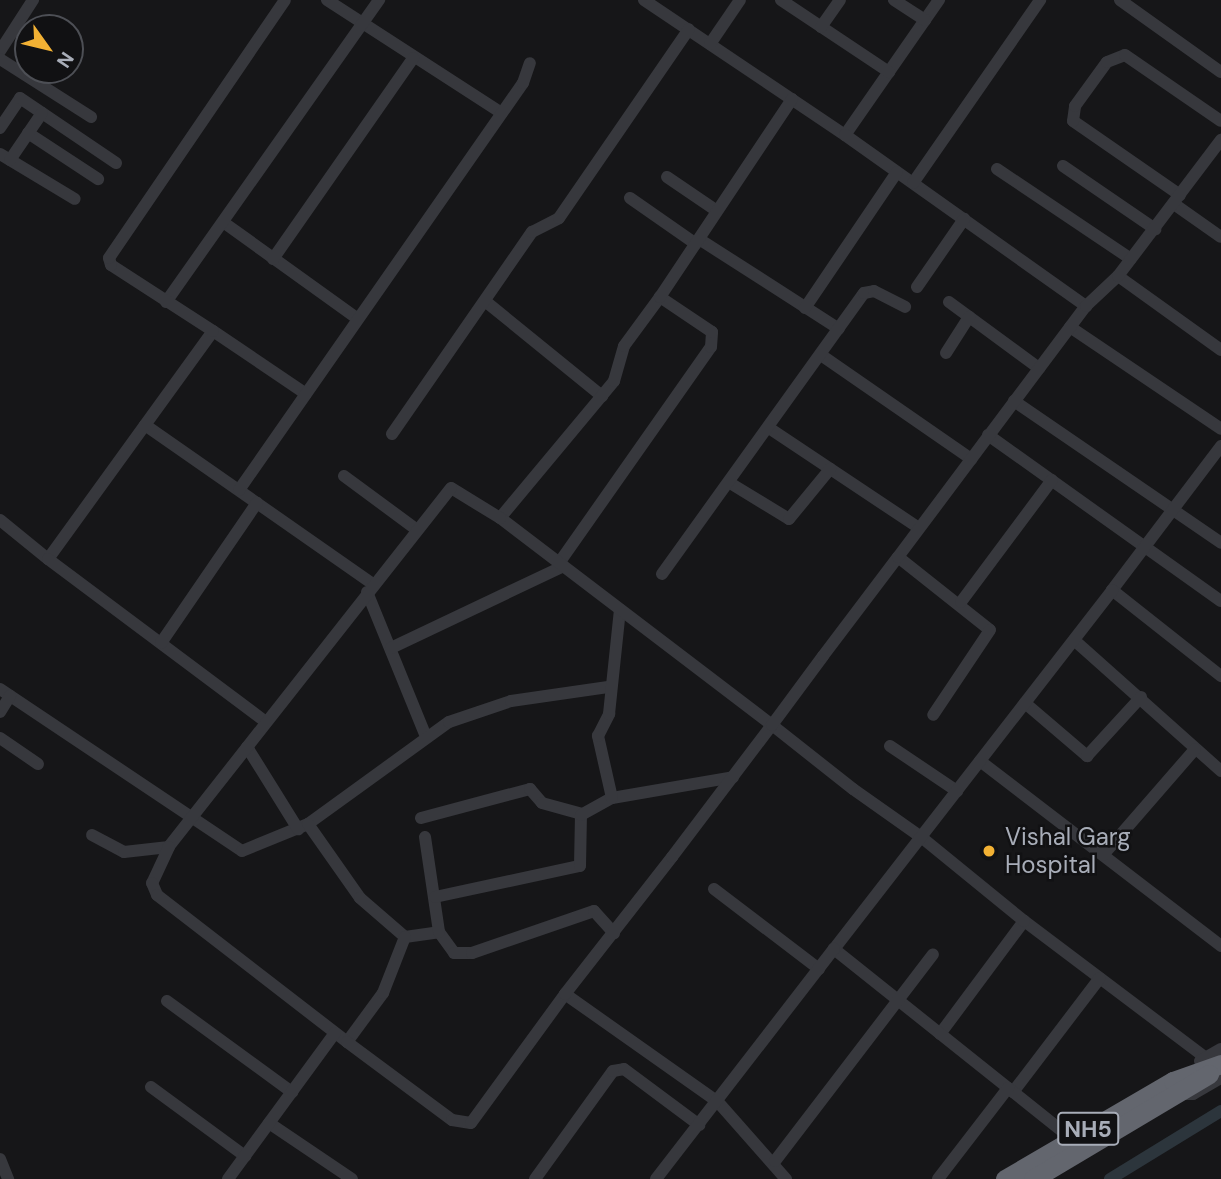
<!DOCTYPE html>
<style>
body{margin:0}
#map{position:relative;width:1221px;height:1179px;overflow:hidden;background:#161618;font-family:"DM Sans",sans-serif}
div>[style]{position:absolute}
.canal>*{height:12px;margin:-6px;padding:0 6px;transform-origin:6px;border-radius:6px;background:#2c353c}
.minor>*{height:12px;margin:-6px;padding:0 6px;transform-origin:6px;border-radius:6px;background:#37383d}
.highway>*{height:19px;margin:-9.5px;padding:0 9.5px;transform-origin:9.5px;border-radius:9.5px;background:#63666e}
.dots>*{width:19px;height:19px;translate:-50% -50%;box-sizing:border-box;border:4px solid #111113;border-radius:50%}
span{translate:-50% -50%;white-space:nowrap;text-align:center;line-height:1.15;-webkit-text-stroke:5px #111113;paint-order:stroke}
.shield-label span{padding:2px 5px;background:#111113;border:2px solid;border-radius:5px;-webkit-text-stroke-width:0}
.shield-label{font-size:23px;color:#a8adb8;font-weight:700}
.poi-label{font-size:24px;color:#a8adb8}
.left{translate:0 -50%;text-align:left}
.north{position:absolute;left:14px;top:14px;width:70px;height:70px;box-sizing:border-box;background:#111113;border:2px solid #4d4f55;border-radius:50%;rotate:124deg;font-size:19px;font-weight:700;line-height:28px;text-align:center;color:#a8adb8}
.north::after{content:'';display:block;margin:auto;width:24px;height:32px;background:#f2b134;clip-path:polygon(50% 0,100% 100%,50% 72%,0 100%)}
</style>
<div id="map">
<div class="canal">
<i style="left:1110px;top:1179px;width:130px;rotate:-31.5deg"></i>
</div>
<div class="minor">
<i style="left:327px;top:0;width:208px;rotate:32.9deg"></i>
<i style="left:644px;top:0;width:242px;rotate:33.9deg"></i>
<i style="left:845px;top:135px;width:165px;rotate:-55.2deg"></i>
<i style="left:781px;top:0;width:130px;rotate:33.7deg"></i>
<i style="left:894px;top:0;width:37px;rotate:33deg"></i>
<i style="left:1120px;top:0;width:124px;rotate:35.5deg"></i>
<i style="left:821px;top:27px;width:33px;rotate:-55deg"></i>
<i style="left:710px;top:44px;width:53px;rotate:-55.7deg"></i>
<i style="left:0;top:51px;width:61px;rotate:-57.1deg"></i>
<i style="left:0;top:59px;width:108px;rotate:32.5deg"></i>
<i style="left:0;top:128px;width:36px;rotate:-56deg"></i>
<i style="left:20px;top:98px;width:116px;rotate:34.1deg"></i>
<i style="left:28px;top:133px;width:84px;rotate:33.3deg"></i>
<i style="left:845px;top:135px;width:296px;rotate:35.4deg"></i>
<i style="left:0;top:154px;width:87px;rotate:31deg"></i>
<i style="left:10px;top:160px;width:57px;rotate:-55.8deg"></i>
<i style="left:1063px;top:166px;width:112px;rotate:34.4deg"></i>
<i style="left:997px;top:169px;width:161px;rotate:33.9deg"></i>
<i style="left:667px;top:177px;width:60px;rotate:34.2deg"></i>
<i style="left:913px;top:183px;width:223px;rotate:-55.2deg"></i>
<i style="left:1180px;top:195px;width:130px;rotate:-145.3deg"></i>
<i style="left:1073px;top:121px;width:15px;rotate:-82deg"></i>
<i style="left:1075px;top:106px;width:54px;rotate:-54deg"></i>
<i style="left:1107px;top:62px;width:19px;rotate:-21deg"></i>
<i style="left:1125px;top:55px;width:116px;rotate:34.5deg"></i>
<i style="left:630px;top:198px;width:80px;rotate:34.9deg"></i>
<i style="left:1174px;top:204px;width:57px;rotate:35.1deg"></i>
<i style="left:223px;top:222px;width:166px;rotate:35.7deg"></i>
<i style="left:699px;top:239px;width:166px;rotate:32.7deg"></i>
<i style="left:273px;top:259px;width:245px;rotate:-55.1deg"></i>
<i style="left:1118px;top:276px;width:127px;rotate:35.7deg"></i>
<i style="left:917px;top:287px;width:83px;rotate:-55.3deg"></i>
<i style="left:485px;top:301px;width:151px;rotate:39.1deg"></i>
<i style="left:166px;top:302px;width:370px;rotate:-54.8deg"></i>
<i style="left:949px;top:302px;width:112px;rotate:36.3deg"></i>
<i style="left:805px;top:308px;width:164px;rotate:-55.9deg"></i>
<i style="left:1070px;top:327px;width:182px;rotate:34deg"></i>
<i style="left:213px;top:331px;width:112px;rotate:34.1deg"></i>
<i style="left:946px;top:353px;width:43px;rotate:-57.4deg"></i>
<i style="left:821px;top:355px;width:183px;rotate:34.7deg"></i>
<i style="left:1014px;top:401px;width:251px;rotate:34.4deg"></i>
<i style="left:145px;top:425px;width:278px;rotate:34.9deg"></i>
<i style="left:769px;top:428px;width:180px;rotate:33.7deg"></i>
<i style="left:392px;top:434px;width:246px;rotate:-55.3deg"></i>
<i style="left:532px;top:232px;width:30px;rotate:-27deg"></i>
<i style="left:559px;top:218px;width:229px;rotate:-55.5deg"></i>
<i style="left:988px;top:435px;width:286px;rotate:35.5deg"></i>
<i style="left:1221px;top:446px;width:181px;rotate:127.1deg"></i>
<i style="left:1112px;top:590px;width:139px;rotate:38.3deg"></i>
<i style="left:344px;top:476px;width:89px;rotate:36.4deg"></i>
<i style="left:730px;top:483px;width:69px;rotate:31.4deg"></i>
<i style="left:789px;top:519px;width:65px;rotate:-50.6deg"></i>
<i style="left:239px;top:490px;width:496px;rotate:-55.1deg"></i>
<i style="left:523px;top:83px;width:21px;rotate:-71deg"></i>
<i style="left:500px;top:518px;width:178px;rotate:-50.2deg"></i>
<i style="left:614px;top:381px;width:36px;rotate:-74deg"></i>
<i style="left:624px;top:346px;width:61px;rotate:-53.7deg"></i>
<i style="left:0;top:520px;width:62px;rotate:39.1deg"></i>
<i style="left:48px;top:559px;width:281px;rotate:-54.1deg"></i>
<i style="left:213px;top:331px;width:121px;rotate:-147.1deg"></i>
<i style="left:111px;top:265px;width:7px;rotate:-106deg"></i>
<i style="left:109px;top:258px;width:312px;rotate:-55.7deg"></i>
<i style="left:898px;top:557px;width:117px;rotate:38.4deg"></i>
<i style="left:990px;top:630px;width:102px;rotate:123.8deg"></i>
<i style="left:48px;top:559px;width:272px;rotate:36.8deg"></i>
<i style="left:559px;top:563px;width:264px;rotate:-54.9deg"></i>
<i style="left:711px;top:347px;width:15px;rotate:-86deg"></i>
<i style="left:712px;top:332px;width:63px;rotate:-146.1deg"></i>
<i style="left:660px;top:297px;width:238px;rotate:-56.3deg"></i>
<i style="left:662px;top:574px;width:346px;rotate:-54.3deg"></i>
<i style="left:864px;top:293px;width:10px;rotate:-11deg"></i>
<i style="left:874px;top:291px;width:35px;rotate:27deg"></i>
<i style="left:367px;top:592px;width:153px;rotate:67.8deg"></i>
<i style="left:961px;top:602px;width:152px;rotate:-53.3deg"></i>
<i style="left:1074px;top:640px;width:197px;rotate:41.7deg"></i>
<i style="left:161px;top:643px;width:170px;rotate:-55.6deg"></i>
<i style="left:391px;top:648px;width:191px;rotate:-25.4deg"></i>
<i style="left:0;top:689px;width:291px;rotate:33.8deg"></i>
<i style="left:242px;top:851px;width:71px;rotate:-22.2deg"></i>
<i style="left:308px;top:824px;width:174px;rotate:-35.9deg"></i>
<i style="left:449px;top:722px;width:65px;rotate:-18.7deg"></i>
<i style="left:511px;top:701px;width:98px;rotate:-8.2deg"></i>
<i style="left:1025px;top:703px;width:82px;rotate:40.5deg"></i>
<i style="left:1087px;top:756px;width:80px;rotate:-47.5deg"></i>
<i style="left:0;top:712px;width:19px;rotate:-58deg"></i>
<i style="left:0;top:738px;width:46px;rotate:34.4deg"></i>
<i style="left:890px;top:746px;width:81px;rotate:33.9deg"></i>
<i style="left:247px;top:747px;width:97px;rotate:58.1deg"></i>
<i style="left:980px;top:761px;width:304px;rotate:37.5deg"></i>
<i style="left:612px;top:798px;width:123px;rotate:-9.8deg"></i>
<i style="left:421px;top:818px;width:113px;rotate:-14.9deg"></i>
<i style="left:530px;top:789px;width:18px;rotate:49deg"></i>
<i style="left:542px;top:803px;width:41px;rotate:15.4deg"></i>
<i style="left:308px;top:824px;width:90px;rotate:54.9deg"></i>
<i style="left:360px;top:898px;width:60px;rotate:40.9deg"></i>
<i style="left:405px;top:937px;width:34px;rotate:-8deg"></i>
<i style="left:439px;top:932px;width:26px;rotate:54deg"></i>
<i style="left:454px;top:953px;width:18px"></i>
<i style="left:472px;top:953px;width:129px;rotate:-19deg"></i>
<i style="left:594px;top:911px;width:30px;rotate:48deg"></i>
<i style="left:92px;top:835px;width:36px;rotate:28deg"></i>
<i style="left:124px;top:852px;width:45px;rotate:-6.3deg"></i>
<i style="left:425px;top:837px;width:96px;rotate:81.6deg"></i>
<i style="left:1103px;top:855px;width:140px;rotate:-49deg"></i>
<i style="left:714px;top:889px;width:132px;rotate:37.3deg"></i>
<i style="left:435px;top:897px;width:148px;rotate:-12.1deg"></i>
<i style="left:580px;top:866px;width:51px;rotate:-88.9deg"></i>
<i style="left:581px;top:815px;width:35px;rotate:-29deg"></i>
<i style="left:612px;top:798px;width:64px;rotate:-102.7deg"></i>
<i style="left:598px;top:736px;width:25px;rotate:-63deg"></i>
<i style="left:609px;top:714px;width:105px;rotate:-84deg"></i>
<i style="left:565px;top:994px;width:187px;rotate:35.2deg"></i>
<i style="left:718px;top:1102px;width:103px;rotate:48.6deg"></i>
<i style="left:167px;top:1001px;width:155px;rotate:36.1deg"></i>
<i style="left:940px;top:1034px;width:141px;rotate:-53.4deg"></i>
<i style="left:347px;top:1042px;width:61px;rotate:-53.7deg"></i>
<i style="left:383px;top:993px;width:60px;rotate:-68.6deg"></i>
<i style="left:1206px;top:1058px;width:228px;rotate:-143deg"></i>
<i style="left:1024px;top:921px;width:133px;rotate:-140.8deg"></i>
<i style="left:921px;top:837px;width:83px;rotate:-144.8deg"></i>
<i style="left:853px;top:789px;width:103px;rotate:-141.7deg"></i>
<i style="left:772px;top:725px;width:342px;rotate:-142.7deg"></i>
<i style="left:500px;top:518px;width:57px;rotate:-148.5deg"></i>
<i style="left:451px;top:488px;width:457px;rotate:128.2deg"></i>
<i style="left:169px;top:847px;width:40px;rotate:115deg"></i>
<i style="left:152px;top:883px;width:13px;rotate:67deg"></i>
<i style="left:157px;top:895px;width:240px;rotate:37.7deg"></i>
<i style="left:347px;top:1042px;width:131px;rotate:36.6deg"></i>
<i style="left:452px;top:1120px;width:19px;rotate:9deg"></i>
<i style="left:471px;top:1123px;width:160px;rotate:-53.9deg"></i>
<i style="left:565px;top:994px;width:174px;rotate:-52deg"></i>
<i style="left:672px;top:857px;width:166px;rotate:-52.9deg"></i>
<i style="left:772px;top:725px;width:86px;rotate:-53.5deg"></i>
<i style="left:823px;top:656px;width:124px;rotate:-52.9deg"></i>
<i style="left:898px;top:557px;width:314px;rotate:-53.2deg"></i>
<i style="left:1086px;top:306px;width:44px;rotate:-43.2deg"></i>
<i style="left:1118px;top:276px;width:171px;rotate:-52.9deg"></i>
<i style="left:1200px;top:1061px;width:24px;rotate:-30deg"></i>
<i style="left:151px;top:1087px;width:117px;rotate:36.3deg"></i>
<i style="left:1013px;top:1092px;width:143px;rotate:-52.7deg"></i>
<i style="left:1180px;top:1094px;width:13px"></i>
<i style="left:1193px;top:1094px;width:32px;rotate:-30deg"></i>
<i style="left:269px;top:1123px;width:100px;rotate:34deg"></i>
<i style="left:1072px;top:1139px;width:305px;rotate:-141.4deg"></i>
<i style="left:834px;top:949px;width:454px;rotate:-52.2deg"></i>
<i style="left:0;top:1159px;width:22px;rotate:68deg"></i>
<i style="left:775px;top:1161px;width:260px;rotate:-52.6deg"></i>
<i style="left:228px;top:1179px;width:181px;rotate:-53.8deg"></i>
<i style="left:535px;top:1179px;width:133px;rotate:-54.2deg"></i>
<i style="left:613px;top:1071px;width:11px;rotate:-10deg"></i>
<i style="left:624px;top:1069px;width:94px;rotate:36.7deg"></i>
<i style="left:656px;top:1179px;width:291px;rotate:-52.3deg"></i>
<i style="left:938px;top:1179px;width:115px;rotate:-52.4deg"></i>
</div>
<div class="highway">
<i style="left:1005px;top:1179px;width:194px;rotate:-30.3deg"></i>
<i style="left:1173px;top:1081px;width:51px;rotate:-19.5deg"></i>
<i style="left:1033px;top:1179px;width:205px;rotate:-30.8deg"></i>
</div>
<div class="dots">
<i style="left:989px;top:851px;background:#f2b134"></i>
</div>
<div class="shield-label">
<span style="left:1088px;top:1129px">NH5</span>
</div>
<div class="poi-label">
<span class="left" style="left:1005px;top:851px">Vishal Garg<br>Hospital</span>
</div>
<div class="north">N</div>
</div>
